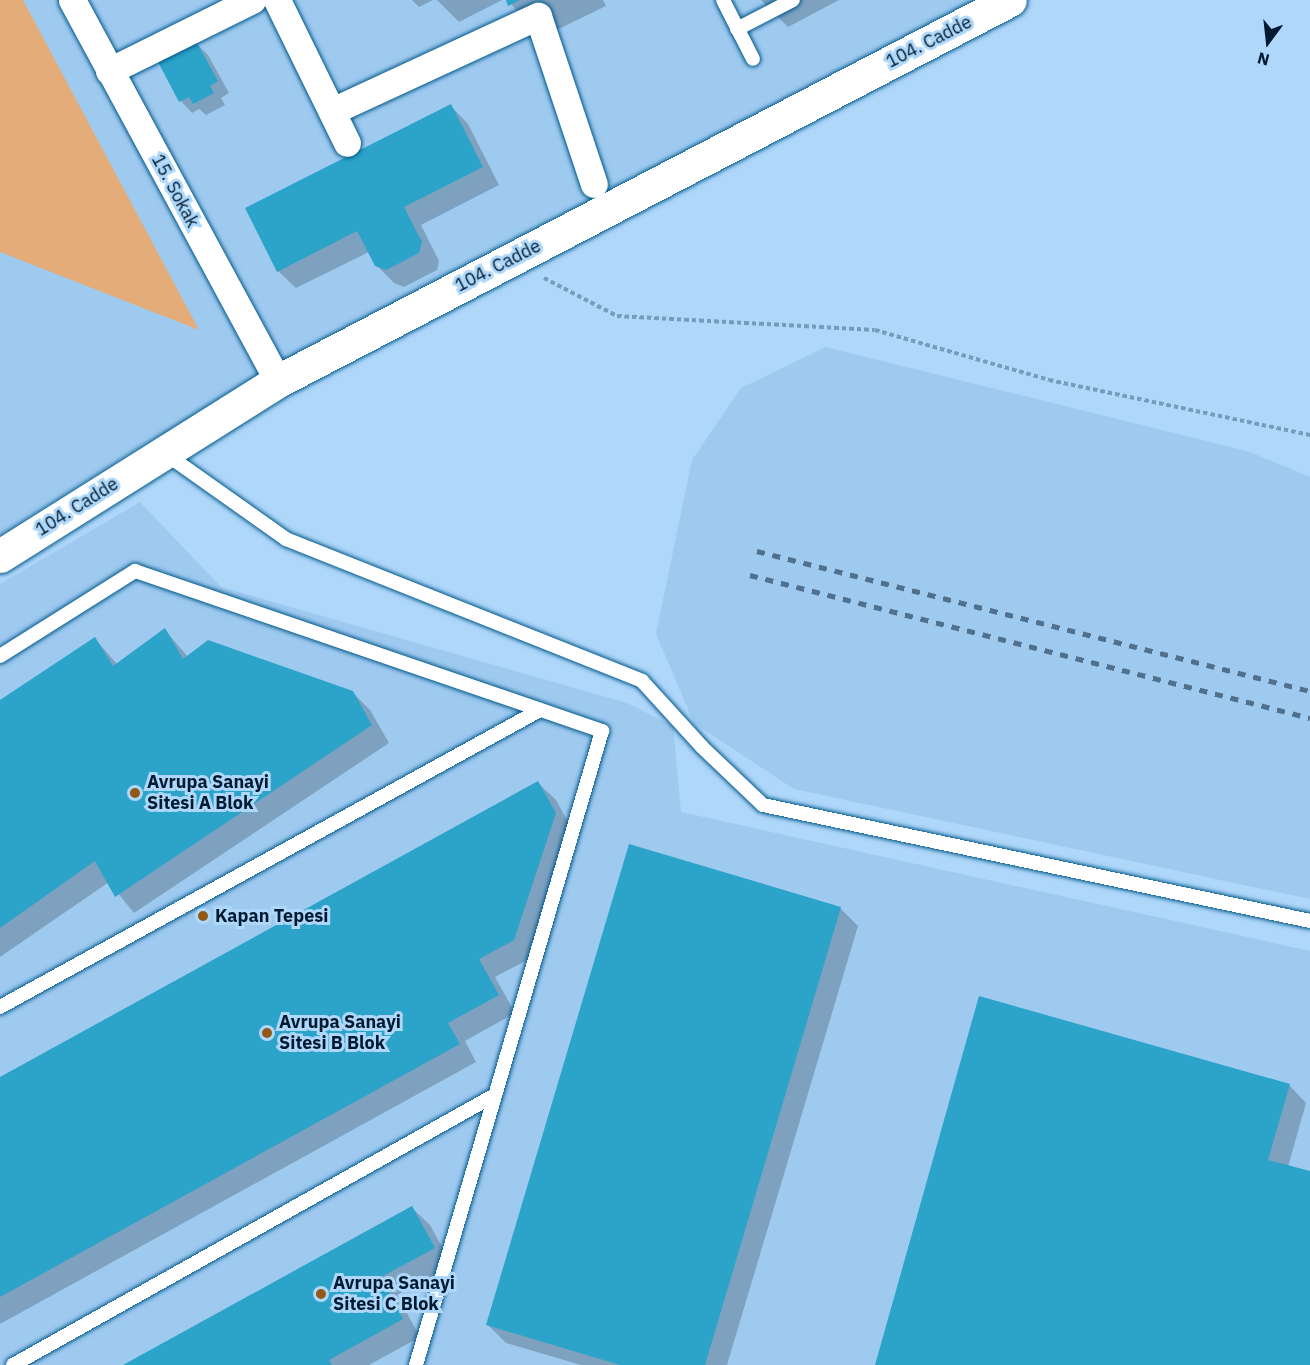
<!DOCTYPE html>
<style>
body{margin:0}
#map{position:relative;width:1310px;height:1365px;overflow:hidden;background:#aed7fa;font-family:"IBM Plex Sans",sans-serif}
div>[style]{position:absolute}
.built>*{inset:0;background:#9ecaf0}
.green>*{inset:0;background:#e3ac79}
.shadow>*{inset:0;background:#0003}
.building>*{inset:0;background:#2ca3c8}
.path>*{height:4px;margin-top:-2px;transform-origin:0;background:repeating-linear-gradient(90deg,#779cbb 0 4.5px,transparent 0 7.5px)}
.roads{filter:drop-shadow(0 0 2px #00598b) drop-shadow(0 0 2px #00598b)}
.lane>*{height:14px;margin:-7px;padding:0 7px;transform-origin:7px;border-radius:7px;background:#fff}
.street>*{height:27px;margin:-13.5px;padding:0 13.5px;transform-origin:13.5px;border-radius:13.5px;background:#fff}
.secondary>*{height:33px;margin:-16.5px;padding:0 16.5px;transform-origin:16.5px;border-radius:16.5px;background:#fff}
.rail>*{height:4.5px;margin-top:-2.25px;transform-origin:0;background:repeating-linear-gradient(90deg,#50718d 0 8px,transparent 0 16px)}
.dots>*{width:16px;height:16px;translate:-50% -50%;box-sizing:border-box;border:3px solid #aed7fa;border-radius:50%}
span{translate:-50% -50%;white-space:nowrap;text-align:center;line-height:1.15;-webkit-text-stroke:6px #aed7fa;paint-order:stroke}
.street-label{font-size:18px;color:#001b31}
.poi-label{font-size:18px;color:#001b31;font-weight:700}
.left{translate:0 -50%;text-align:left}
.north{position:absolute;left:1238px;top:12px;width:60px;height:60px;-webkit-text-stroke:4px #aed7fa;paint-order:stroke;rotate:195deg;font-size:16px;font-weight:700;line-height:24px;text-align:center;color:#001b31}
.north::after{content:'';display:block;margin:auto;width:21px;height:27px;background:#001b31;clip-path:polygon(50% 0,100% 100%,50% 72%,0 100%)}
</style>
<div id="map">
<div class="built">
<i style="clip-path:polygon(0 0,1013px 0,151px 440px,0 535px)"></i>
<i style="clip-path:polygon(826px 347px,1250px 452px,1310px 477px,1310px 899px,794px 789px,694px 723px,656px 634px,692px 460px,741px 388px)"></i>
<i style="clip-path:polygon(140px 502px,221px 587px,627px 703px,673px 726px,681px 812px,1310px 951px,1310px 1365px,0 1365px,0 584px)"></i>
</div>
<div class="green">
<i style="clip-path:polygon(0 0,23px 0,199px 330px,0 252px)"></i>
</div>
<div class="shadow">
<i style="clip-path:polygon(412px 0,433px 0,419px 7px)"></i>
<i style="clip-path:polygon(437px 0,502px 0,459px 22px)"></i>
<i style="clip-path:polygon(507px 0,603px 0,606px 6px,542px 37px)"></i>
<i style="clip-path:polygon(761px 0,839px 0,788px 27px)"></i>
<i style="clip-path:polygon(196px 43px,208px 55px,229px 93px,221px 98px,225px 105px,206px 115px,199px 109px,192px 113px,181px 101px)"></i>
<i style="clip-path:polygon(451px 106px,468px 124px,499px 185px,421px 225px,439px 261px,437px 270px,404px 287px,394px 283px,376px 265px,369px 252px,296px 288px,278px 271px)"></i>
<i style="clip-path:polygon(165px 630px,188px 657px,352px 692px,370px 710px,389px 743px,134px 913px,109px 882px,0 957px,0 701px,95px 639px,117px 664px)"></i>
<i style="clip-path:polygon(538px 783px,556px 800px,573px 831px,531px 958px,495px 977px,515px 1013px,465px 1041px,476px 1062px,0 1324px,0 1078px)"></i>
<i style="clip-path:polygon(840px 908px,858px 926px,727px 1365px,581px 1365px,506px 1343px,488px 1325px)"></i>
<i style="clip-path:polygon(1289px 1085px,1306px 1103px,1288px 1167px,1310px 1173px,1310px 1365px,877px 1365px)"></i>
<i style="clip-path:polygon(412px 1208px,430px 1225px,452px 1265px,397px 1295px,420px 1337px,369px 1365px,126px 1365px)"></i>
</div>
<div class="building">
<i style="clip-path:polygon(506px 0,520px 0,508px 6px)"></i>
<i style="clip-path:polygon(196px 41px,218px 81px,210px 86px,214px 93px,193px 104px,189px 97px,179px 102px,158px 62px)"></i>
<i style="clip-path:polygon(451px 104px,483px 167px,404px 207px,422px 242px,419px 253px,386px 270px,375px 266px,357px 231px,277px 272px,245px 208px)"></i>
<i style="clip-path:polygon(165px 628px,183px 659px,208px 640px,353px 691px,372px 725px,115px 897px,95px 861px,0 928px,0 700px,95px 637px,113px 666px)"></i>
<i style="clip-path:polygon(538px 781px,556px 813px,514px 940px,479px 959px,499px 995px,448px 1023px,460px 1044px,0 1297px,0 1077px)"></i>
<i style="clip-path:polygon(629px 844px,841px 907px,705px 1365px,620px 1365px,486px 1325px)"></i>
<i style="clip-path:polygon(979px 996px,1290px 1084px,1268px 1160px,1310px 1171px,1310px 1365px,875px 1365px)"></i>
<i style="clip-path:polygon(412px 1206px,435px 1248px,381px 1277px,403px 1319px,329px 1360px,332px 1365px,123px 1365px)"></i>
</div>
<div class="path">
<i style="left:544px;top:278px;width:82px;rotate:27.5deg"></i>
<i style="left:617px;top:316px;width:258px;rotate:3.1deg"></i>
<i style="left:875px;top:330px;width:181px;rotate:16deg"></i>
<i style="left:1049px;top:380px;width:267px;rotate:11.9deg"></i>
</div>
<div class="roads">
<div class="lane">
<i style="left:723px;top:0;width:66px;rotate:63deg"></i>
<i style="left:737px;top:29px;width:63px;rotate:-27.4deg"></i>
<i style="left:166px;top:454px;width:147px;rotate:35.3deg"></i>
<i style="left:286px;top:539px;width:383px;rotate:21.7deg"></i>
<i style="left:642px;top:681px;width:89px;rotate:47.7deg"></i>
<i style="left:702px;top:747px;width:84px;rotate:43.6deg"></i>
<i style="left:763px;top:805px;width:559px;rotate:11.97deg"></i>
<i style="left:0;top:656px;width:160px;rotate:-32.2deg"></i>
<i style="left:135px;top:571px;width:494px;rotate:18.9deg"></i>
<i style="left:602px;top:731px;width:661px;rotate:106.35deg"></i>
<i style="left:0;top:1007px;width:616px;rotate:-28.81deg"></i>
<i style="left:13px;top:1365px;width:552px;rotate:-29.26deg"></i>
</div>
<div class="street">
<i style="left:72px;top:0;width:433px;rotate:61.6deg"></i>
<i style="left:277px;top:0;width:159px;rotate:63.9deg"></i>
<i style="left:109px;top:71px;width:160px;rotate:-26.4deg"></i>
<i style="left:332px;top:111px;width:227px;rotate:-24.8deg"></i>
<i style="left:538px;top:16px;width:177px;rotate:71.6deg"></i>
</div>
<div class="secondary">
<i style="left:0;top:556px;width:328px;rotate:-32.2deg"></i>
<i style="left:278px;top:381px;width:825px;rotate:-27.5deg"></i>
</div>
</div>
<div class="rail">
<i style="left:757px;top:551px;width:570px;rotate:14.21deg"></i>
<i style="left:750px;top:575px;width:578px;rotate:14.32deg"></i>
</div>
<div class="dots">
<i style="left:135px;top:793px;background:#925815"></i>
<i style="left:203px;top:916px;background:#925815"></i>
<i style="left:267px;top:1033px;background:#925815"></i>
<i style="left:321px;top:1294px;background:#925815"></i>
</div>
<div class="street-label">
<span style="left:929px;top:42px;rotate:-27deg">104. Cadde</span>
<span style="left:175px;top:191px;rotate:62deg">15. Sokak</span>
<span style="left:498px;top:266px;rotate:-27deg">104. Cadde</span>
<span style="left:77px;top:507px;rotate:-32deg">104. Cadde</span>
</div>
<div class="poi-label">
<span class="left" style="left:147px;top:793px">Avrupa Sanayi<br>Sitesi A Blok</span>
<span class="left" style="left:215px;top:916px">Kapan Tepesi</span>
<span class="left" style="left:279px;top:1033px">Avrupa Sanayi<br>Sitesi B Blok</span>
<span class="left" style="left:333px;top:1294px">Avrupa Sanayi<br>Sitesi C Blok</span>
</div>
<div class="north">N</div>
</div>
